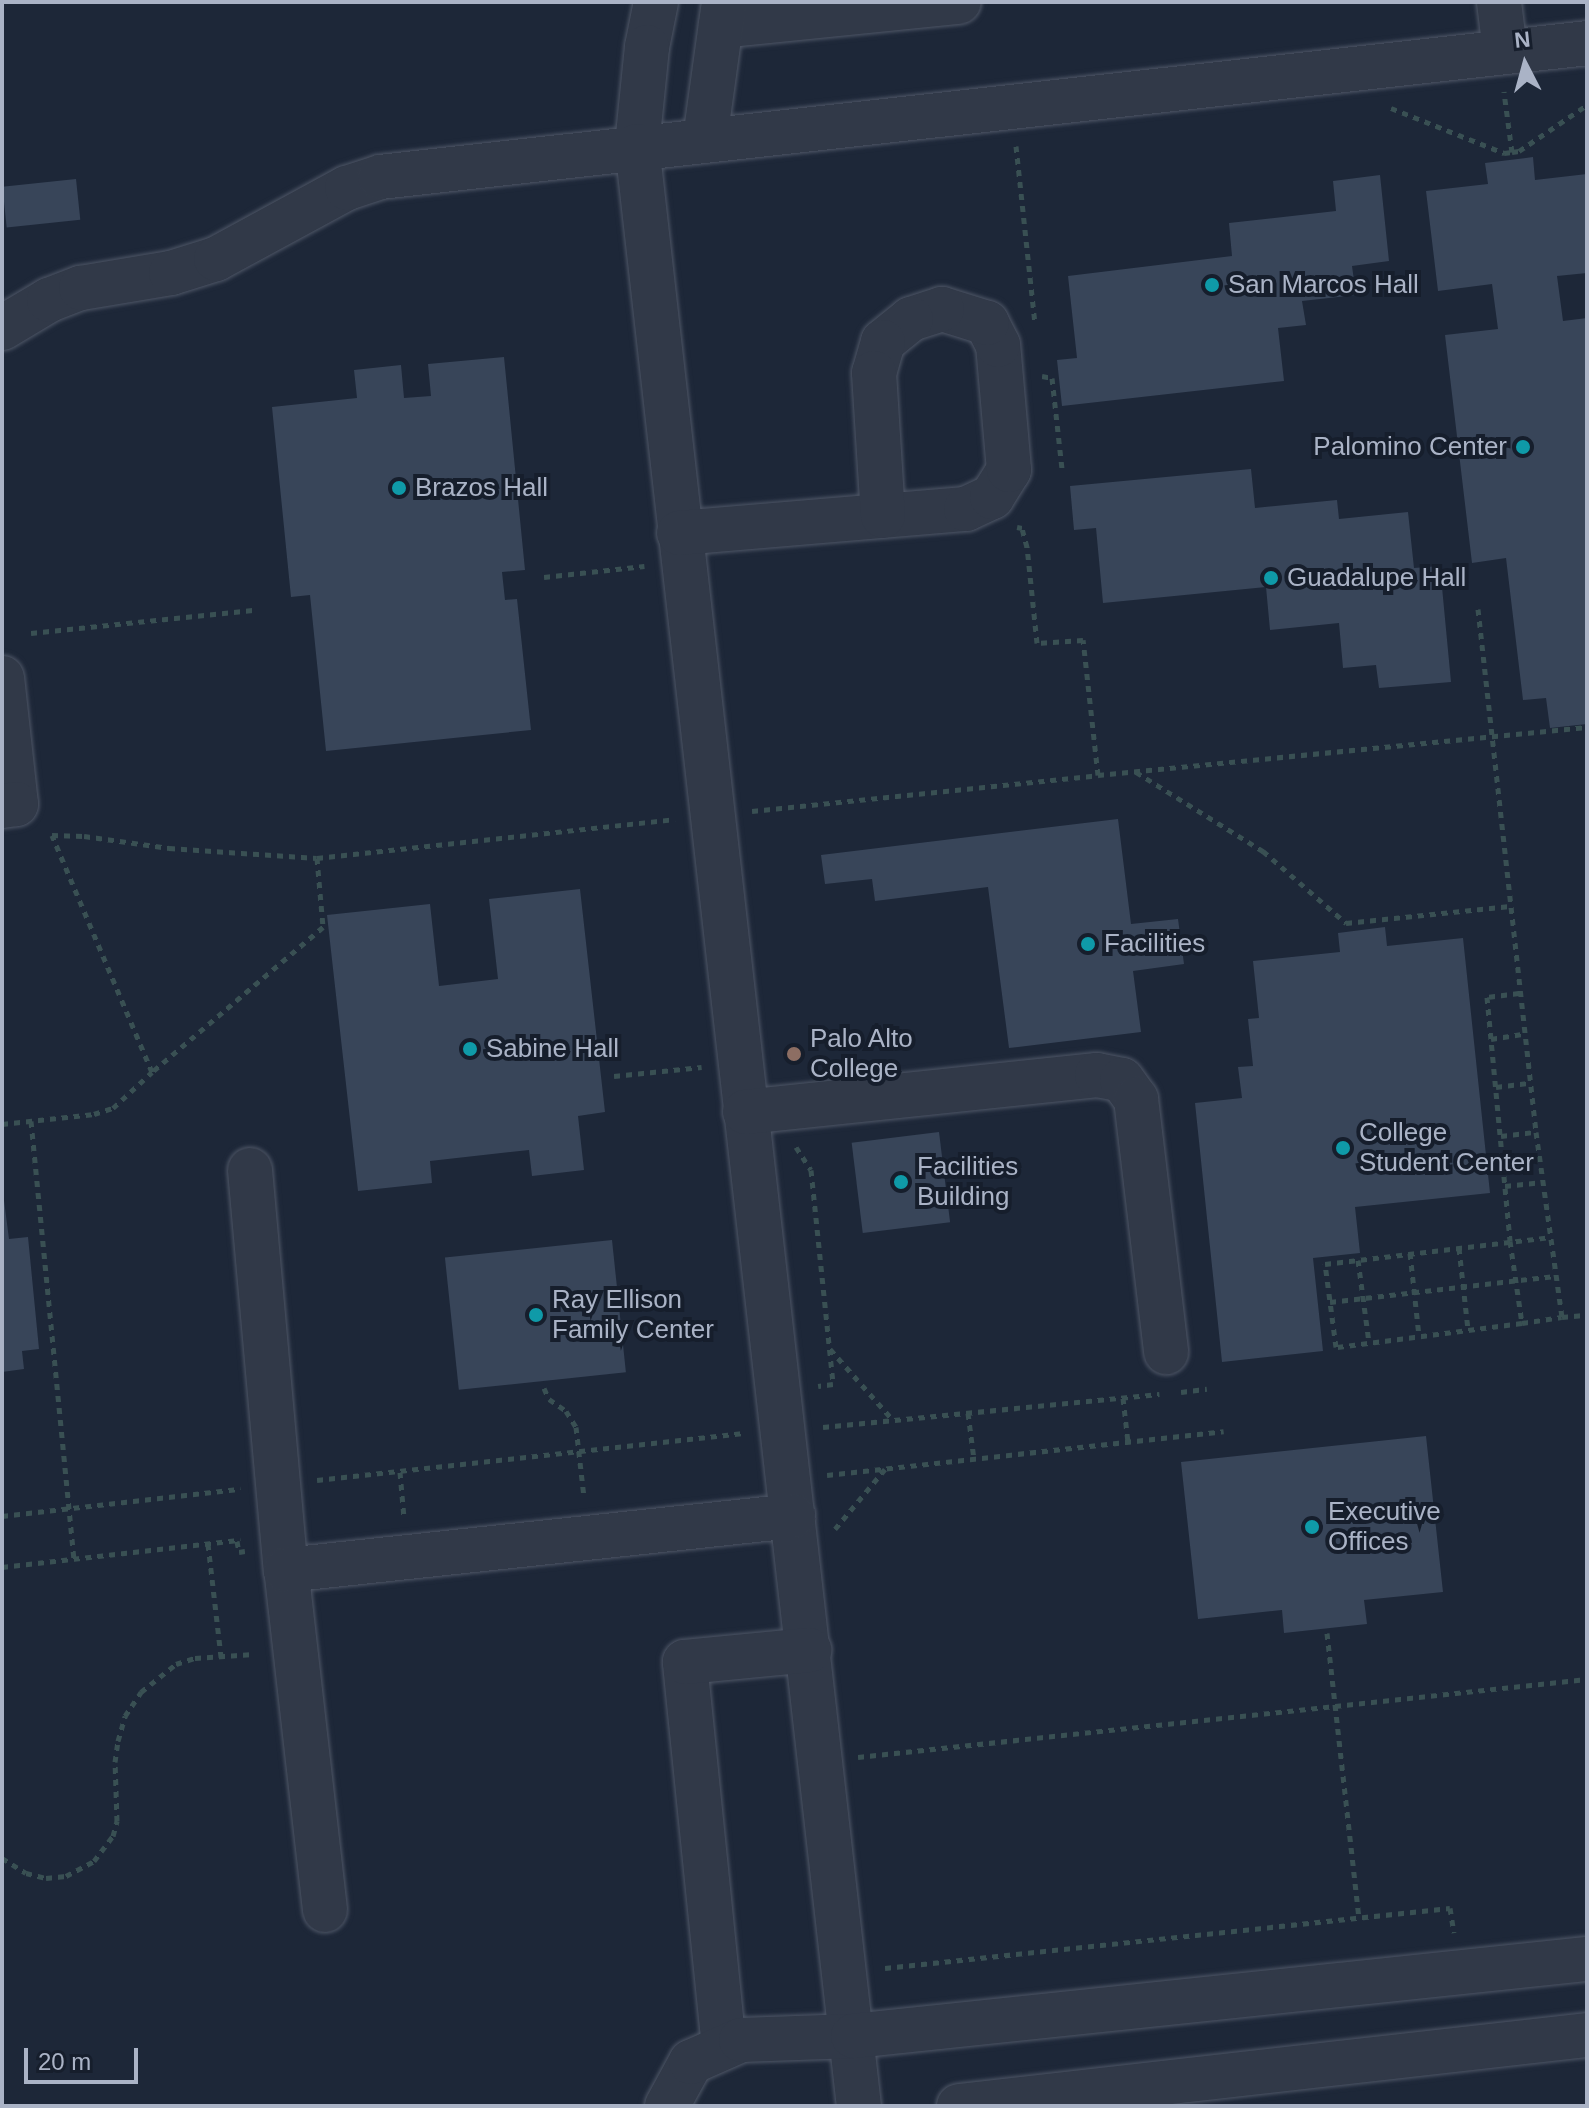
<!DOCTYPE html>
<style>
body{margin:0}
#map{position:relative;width:1589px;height:2108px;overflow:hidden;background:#1d2738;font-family:Arial,sans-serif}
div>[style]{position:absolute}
.building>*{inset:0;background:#384559;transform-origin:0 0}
.path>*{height:5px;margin-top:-2.5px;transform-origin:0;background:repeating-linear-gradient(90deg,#395053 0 6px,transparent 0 12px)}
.roads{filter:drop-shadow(0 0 2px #4e5666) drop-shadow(0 0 2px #4e5666)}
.minor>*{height:44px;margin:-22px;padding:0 22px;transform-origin:22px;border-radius:22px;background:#313948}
.dots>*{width:22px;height:22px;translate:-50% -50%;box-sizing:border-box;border:4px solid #161e2c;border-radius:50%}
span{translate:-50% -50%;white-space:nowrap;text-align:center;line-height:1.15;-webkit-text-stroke:8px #161e2c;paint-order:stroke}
.poi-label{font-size:26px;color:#aab3c6}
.left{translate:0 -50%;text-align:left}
.right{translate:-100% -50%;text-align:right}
.frame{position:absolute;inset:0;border:4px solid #aab3c6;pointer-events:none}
.north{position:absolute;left:1485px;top:24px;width:80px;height:80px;-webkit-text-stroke:6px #161e2c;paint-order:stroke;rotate:354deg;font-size:22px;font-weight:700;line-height:32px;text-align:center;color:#aab3c6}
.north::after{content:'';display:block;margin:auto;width:28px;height:36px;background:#aab3c6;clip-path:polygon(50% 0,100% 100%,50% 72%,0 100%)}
.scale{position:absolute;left:24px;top:2048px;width:114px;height:36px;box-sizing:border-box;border:4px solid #aab3c6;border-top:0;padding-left:10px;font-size:24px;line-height:28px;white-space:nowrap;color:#aab3c6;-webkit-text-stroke:6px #161e2c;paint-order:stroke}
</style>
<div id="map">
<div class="building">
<i style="clip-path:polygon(1533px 157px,1535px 180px,1587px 174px,1587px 273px,1557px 276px,1563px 321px,1587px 318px,1587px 724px,1550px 728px,1546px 698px,1523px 700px,1506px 558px,1472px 563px,1445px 335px,1498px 329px,1492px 284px,1438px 291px,1426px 191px,1488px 184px,1485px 163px)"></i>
<i style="clip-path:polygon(1380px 175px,1389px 261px,1352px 266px,1356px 295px,1302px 301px,1306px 325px,1278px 328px,1284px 381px,1062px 406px,1057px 360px,1077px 358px,1068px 276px,1232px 256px,1229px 223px,1336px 211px,1333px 181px)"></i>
<i style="left:76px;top:179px;width:41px;height:74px;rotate:84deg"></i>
<i style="clip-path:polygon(504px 357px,525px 570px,502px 572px,505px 600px,517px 599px,531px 730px,326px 751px,310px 595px,291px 597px,272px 407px,357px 398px,354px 370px,401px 365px,404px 398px,431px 396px,428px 364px)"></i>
<i style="clip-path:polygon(1251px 469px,1255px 508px,1337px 500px,1339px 519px,1408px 512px,1414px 568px,1440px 566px,1451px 682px,1379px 688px,1376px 665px,1343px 668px,1339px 623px,1270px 630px,1266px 587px,1103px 603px,1096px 528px,1074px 530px,1070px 486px)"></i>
<i style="clip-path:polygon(1118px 819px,1131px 924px,1178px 919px,1184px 964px,1133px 971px,1141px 1032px,1009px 1048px,988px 887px,875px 901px,872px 879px,825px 884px,821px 855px)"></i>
<i style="clip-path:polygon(580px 889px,605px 1112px,578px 1116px,584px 1170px,532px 1176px,529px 1150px,430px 1161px,432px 1183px,358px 1191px,327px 915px,430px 904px,439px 986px,498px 979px,489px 899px)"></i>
<i style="clip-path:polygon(1385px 927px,1387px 946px,1463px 938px,1490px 1193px,1355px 1207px,1360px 1253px,1313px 1258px,1323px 1351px,1222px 1362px,1195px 1103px,1242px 1098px,1238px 1067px,1253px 1066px,1248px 1019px,1259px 1018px,1253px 961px,1340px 952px,1338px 933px)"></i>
<i style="left:939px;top:1132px;width:91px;height:88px;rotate:83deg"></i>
<i style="clip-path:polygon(2px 1185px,9px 1239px,28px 1237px,39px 1349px,22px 1351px,24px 1369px,2px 1372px)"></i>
<i style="left:612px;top:1240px;width:133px;height:168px;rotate:84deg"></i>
<i style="clip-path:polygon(1426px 1436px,1443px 1592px,1364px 1600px,1367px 1624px,1284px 1633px,1282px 1610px,1198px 1619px,1181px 1462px)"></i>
</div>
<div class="path">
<i style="left:1391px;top:108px;width:122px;rotate:21.7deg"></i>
<i style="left:1504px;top:153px;width:8px;rotate:-7deg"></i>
<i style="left:1512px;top:152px;width:61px;rotate:-97.6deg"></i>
<i style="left:1016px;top:146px;width:178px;rotate:83.9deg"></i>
<i style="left:1512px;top:152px;width:7px;rotate:-8deg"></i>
<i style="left:1519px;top:151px;width:82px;rotate:-34.1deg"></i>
<i style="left:1042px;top:376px;width:10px;rotate:11deg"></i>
<i style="left:1052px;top:378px;width:92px;rotate:83.7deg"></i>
<i style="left:544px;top:577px;width:101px;rotate:-6.3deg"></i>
<i style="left:1478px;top:609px;width:526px;rotate:83.67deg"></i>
<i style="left:1536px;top:1132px;width:187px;rotate:82deg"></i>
<i style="left:1562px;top:1317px;width:25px;rotate:-5deg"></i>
<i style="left:31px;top:633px;width:223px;rotate:-5.9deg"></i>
<i style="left:1136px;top:772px;width:150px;rotate:31.9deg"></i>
<i style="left:1263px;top:851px;width:110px;rotate:40.9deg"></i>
<i style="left:1346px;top:923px;width:165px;rotate:-5.9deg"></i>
<i style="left:1098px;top:775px;width:491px;rotate:-5.6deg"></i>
<i style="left:752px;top:811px;width:348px;rotate:-5.9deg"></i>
<i style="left:1098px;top:775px;width:136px;rotate:-96.3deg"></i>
<i style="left:1083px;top:640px;width:46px;rotate:176.3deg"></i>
<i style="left:1037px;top:643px;width:97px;rotate:-95.9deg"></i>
<i style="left:1027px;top:547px;width:20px;rotate:-105deg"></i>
<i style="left:1022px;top:528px;width:5px;rotate:-169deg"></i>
<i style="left:317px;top:858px;width:69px;rotate:85deg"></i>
<i style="left:323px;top:927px;width:224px;rotate:139.7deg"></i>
<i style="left:152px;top:1072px;width:257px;rotate:-112.9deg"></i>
<i style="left:52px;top:835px;width:32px;rotate:2deg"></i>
<i style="left:84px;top:836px;width:86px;rotate:8deg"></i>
<i style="left:169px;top:848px;width:148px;rotate:3.9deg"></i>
<i style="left:317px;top:858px;width:360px;rotate:-6.2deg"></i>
<i style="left:1519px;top:993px;width:32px;rotate:173deg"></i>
<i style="left:1487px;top:997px;width:245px;rotate:84.6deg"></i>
<i style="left:1510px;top:1241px;width:83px;rotate:81.7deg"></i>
<i style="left:1522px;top:1323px;width:40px;rotate:-8.5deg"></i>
<i style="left:1491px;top:1039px;width:33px;rotate:-9deg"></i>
<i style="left:614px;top:1076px;width:88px;rotate:-5.8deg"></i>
<i style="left:1496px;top:1087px;width:34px;rotate:-7deg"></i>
<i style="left:31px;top:1121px;width:441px;rotate:84.4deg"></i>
<i style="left:2px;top:1124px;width:93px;rotate:-6.2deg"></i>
<i style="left:94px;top:1114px;width:20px;rotate:-18deg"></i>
<i style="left:113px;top:1108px;width:53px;rotate:-42.7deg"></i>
<i style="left:1501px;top:1136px;width:34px;rotate:-7deg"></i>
<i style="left:796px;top:1147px;width:27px;rotate:57deg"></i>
<i style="left:811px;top:1170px;width:215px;rotate:84.1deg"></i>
<i style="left:833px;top:1384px;width:15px;rotate:172deg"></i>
<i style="left:1505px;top:1186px;width:38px;rotate:-6deg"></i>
<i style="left:1459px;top:1248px;width:82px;rotate:83.7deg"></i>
<i style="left:1410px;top:1253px;width:83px;rotate:83.8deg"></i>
<i style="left:1358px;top:1260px;width:83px;rotate:82.4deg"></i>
<i style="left:1330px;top:1302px;width:227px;rotate:-6.6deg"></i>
<i style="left:1522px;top:1323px;width:188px;rotate:172.6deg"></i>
<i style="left:1336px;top:1347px;width:84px;rotate:-97.5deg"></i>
<i style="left:1325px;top:1264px;width:227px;rotate:-6.8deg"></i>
<i style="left:830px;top:1349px;width:95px;rotate:48.4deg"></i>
<i style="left:544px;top:1388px;width:12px;rotate:66deg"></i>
<i style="left:549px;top:1399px;width:21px;rotate:35deg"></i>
<i style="left:566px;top:1411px;width:19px;rotate:58deg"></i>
<i style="left:576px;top:1427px;width:70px;rotate:83.5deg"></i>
<i style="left:1181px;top:1392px;width:26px;rotate:-7deg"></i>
<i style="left:1123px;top:1398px;width:44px;rotate:83.5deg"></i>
<i style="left:968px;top:1413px;width:46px;rotate:82.6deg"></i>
<i style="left:823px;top:1427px;width:338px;rotate:-5.6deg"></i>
<i style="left:400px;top:1472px;width:46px;rotate:85deg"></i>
<i style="left:827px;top:1475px;width:399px;rotate:-6.3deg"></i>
<i style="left:317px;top:1480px;width:427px;rotate:-6.3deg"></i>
<i style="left:2px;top:1516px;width:240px;rotate:-6.5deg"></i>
<i style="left:835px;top:1529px;width:78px;rotate:-50.2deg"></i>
<i style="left:237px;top:1541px;width:11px;rotate:80deg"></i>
<i style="left:239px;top:1552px;width:6px;rotate:-9deg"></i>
<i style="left:208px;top:1544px;width:114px;rotate:83.4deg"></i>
<i style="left:2px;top:1567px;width:240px;rotate:-6.5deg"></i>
<i style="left:1327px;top:1633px;width:286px;rotate:83.6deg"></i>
<i style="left:858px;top:1757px;width:733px;rotate:-6.11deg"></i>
<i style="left:2px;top:1858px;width:28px;rotate:32deg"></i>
<i style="left:26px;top:1873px;width:21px;rotate:14deg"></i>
<i style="left:46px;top:1878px;width:20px;rotate:-6deg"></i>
<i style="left:66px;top:1876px;width:32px;rotate:-28deg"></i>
<i style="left:94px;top:1861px;width:31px;rotate:-53deg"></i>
<i style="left:113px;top:1836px;width:16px;rotate:-75deg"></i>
<i style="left:117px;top:1821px;width:59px;rotate:-91.9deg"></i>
<i style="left:115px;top:1762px;width:21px;rotate:-82deg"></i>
<i style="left:118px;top:1741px;width:26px;rotate:-74deg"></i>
<i style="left:125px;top:1716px;width:29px;rotate:-56deg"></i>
<i style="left:141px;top:1692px;width:45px;rotate:-38.7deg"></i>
<i style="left:176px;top:1664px;width:20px;rotate:-18deg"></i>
<i style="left:195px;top:1658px;width:59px;rotate:-3.9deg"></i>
<i style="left:885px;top:1968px;width:568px;rotate:-6.06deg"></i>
<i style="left:1450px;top:1908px;width:25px;rotate:81deg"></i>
</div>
<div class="roads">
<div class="minor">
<i style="left:656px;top:2px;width:46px;rotate:101.3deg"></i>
<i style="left:647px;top:47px;width:100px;rotate:95.8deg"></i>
<i style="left:637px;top:146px;width:1973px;rotate:83.54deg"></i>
<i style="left:1499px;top:2px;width:49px;rotate:83deg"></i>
<i style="left:721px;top:26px;width:239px;rotate:-5.8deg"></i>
<i style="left:705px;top:139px;width:138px;rotate:-82.1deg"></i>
<i style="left:2px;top:328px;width:55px;rotate:-30.8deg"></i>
<i style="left:49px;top:300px;width:34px;rotate:-21deg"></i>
<i style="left:81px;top:288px;width:91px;rotate:-9.5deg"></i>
<i style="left:171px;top:273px;width:47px;rotate:-17.3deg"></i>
<i style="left:216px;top:259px;width:149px;rotate:-28.5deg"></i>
<i style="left:347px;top:188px;width:35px;rotate:-18deg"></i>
<i style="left:380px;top:177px;width:1214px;rotate:-6.33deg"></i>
<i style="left:679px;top:533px;width:288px;rotate:-4.8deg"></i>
<i style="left:966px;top:509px;width:29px;rotate:-25deg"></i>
<i style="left:992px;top:497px;width:32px;rotate:-58deg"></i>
<i style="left:1009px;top:470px;width:125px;rotate:-95deg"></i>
<i style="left:998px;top:345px;width:25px;rotate:-117deg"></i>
<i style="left:987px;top:323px;width:47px;rotate:-162.7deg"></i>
<i style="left:942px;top:309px;width:33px;rotate:162deg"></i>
<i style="left:911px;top:319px;width:36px;rotate:141deg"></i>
<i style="left:883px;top:342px;width:32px;rotate:106deg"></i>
<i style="left:874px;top:373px;width:143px;rotate:86.4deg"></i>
<i style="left:2px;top:678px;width:127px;rotate:83.7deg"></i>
<i style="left:16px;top:804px;width:14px;rotate:172deg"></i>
<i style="left:745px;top:1112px;width:354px;rotate:-6deg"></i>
<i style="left:1097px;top:1075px;width:25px;rotate:11deg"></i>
<i style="left:1122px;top:1080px;width:24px;rotate:54deg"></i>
<i style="left:1136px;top:1099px;width:255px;rotate:83.2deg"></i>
<i style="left:250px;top:1170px;width:402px;rotate:84.9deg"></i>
<i style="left:325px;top:1910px;width:342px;rotate:-96.5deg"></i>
<i style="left:286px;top:1570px;width:510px;rotate:-6.08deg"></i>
<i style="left:724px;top:2047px;width:387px;rotate:-95.8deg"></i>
<i style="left:685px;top:1662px;width:125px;rotate:-5.5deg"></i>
<i style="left:667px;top:2106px;width:50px;rotate:-61.4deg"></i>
<i style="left:691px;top:2062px;width:55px;rotate:-23.7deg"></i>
<i style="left:741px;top:2040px;width:112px;rotate:-2deg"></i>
<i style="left:853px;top:2036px;width:738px;rotate:-5.99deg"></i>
<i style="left:959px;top:2106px;width:632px;rotate:-6.45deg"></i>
</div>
</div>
<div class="dots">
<i style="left:1212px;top:285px;background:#0f9aa8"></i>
<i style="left:1523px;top:447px;background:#0f9aa8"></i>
<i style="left:399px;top:488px;background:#0f9aa8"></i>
<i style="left:1271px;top:578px;background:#0f9aa8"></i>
<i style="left:1088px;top:944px;background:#0f9aa8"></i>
<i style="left:470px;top:1049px;background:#0f9aa8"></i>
<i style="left:794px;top:1054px;background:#8d6e63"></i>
<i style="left:1343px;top:1148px;background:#0f9aa8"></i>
<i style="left:901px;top:1182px;background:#0f9aa8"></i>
<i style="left:536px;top:1315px;background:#0f9aa8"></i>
<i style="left:1312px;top:1527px;background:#0f9aa8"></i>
</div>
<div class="poi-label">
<span class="left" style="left:1228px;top:285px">San Marcos Hall</span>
<span class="right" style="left:1507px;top:447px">Palomino Center</span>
<span class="left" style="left:415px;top:488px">Brazos Hall</span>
<span class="left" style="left:1287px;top:578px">Guadalupe Hall</span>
<span class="left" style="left:1104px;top:944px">Facilities</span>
<span class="left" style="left:810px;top:1054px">Palo Alto<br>College</span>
<span class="left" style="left:486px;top:1049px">Sabine Hall</span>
<span class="left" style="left:1359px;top:1148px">College<br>Student Center</span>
<span class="left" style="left:917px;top:1182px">Facilities<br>Building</span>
<span class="left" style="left:552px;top:1315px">Ray Ellison<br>Family Center</span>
<span class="left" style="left:1328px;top:1527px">Executive<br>Offices</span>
</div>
<div class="frame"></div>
<div class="north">N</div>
<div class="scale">20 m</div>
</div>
